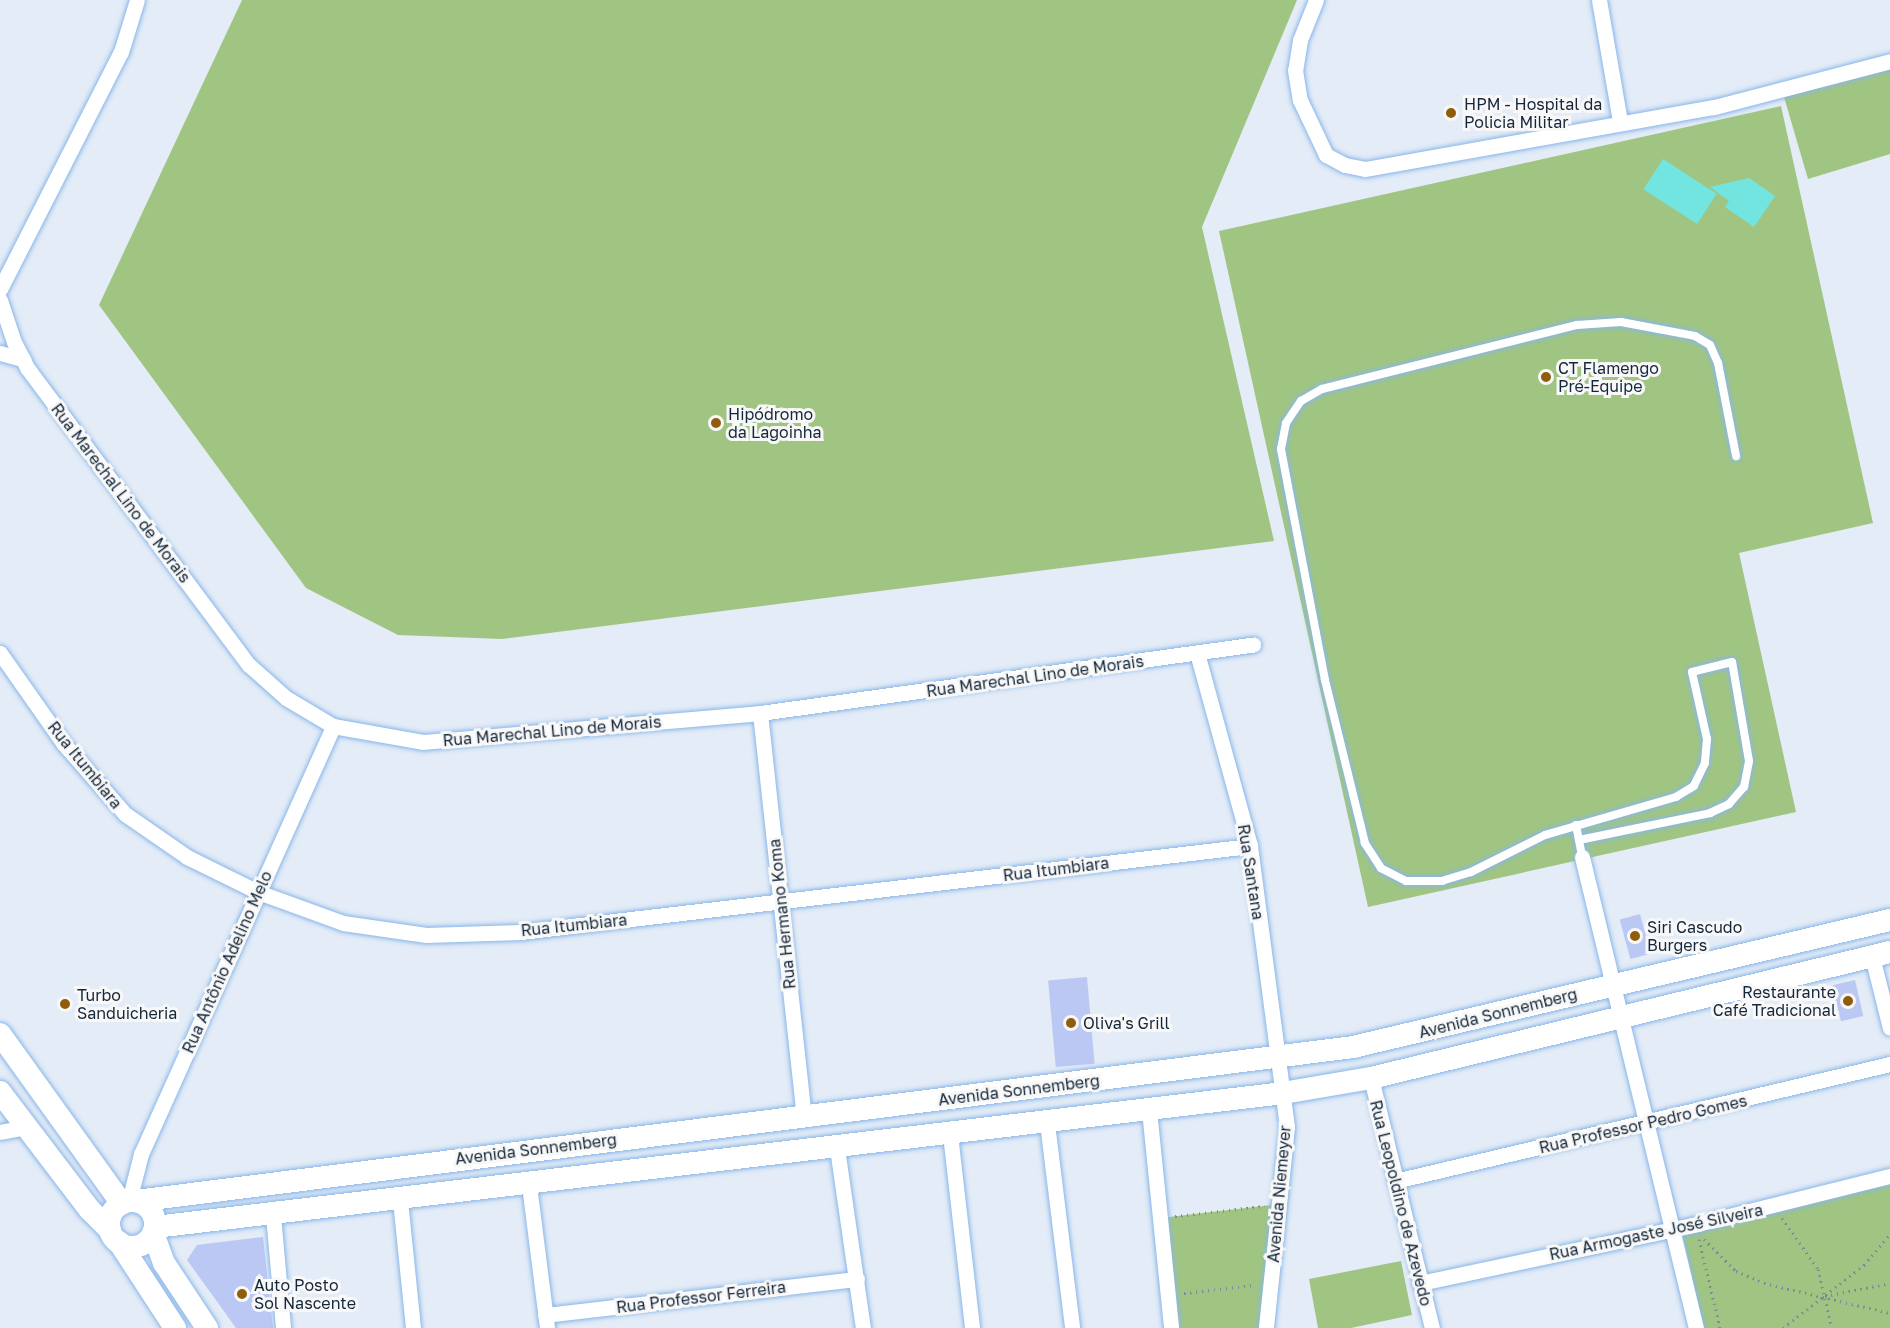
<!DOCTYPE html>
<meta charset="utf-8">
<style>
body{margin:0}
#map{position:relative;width:1890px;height:1328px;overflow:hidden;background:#e3ecf7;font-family:"Golos Text",sans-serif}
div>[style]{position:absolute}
.green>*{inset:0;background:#a0c582}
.water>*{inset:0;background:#72e5e0;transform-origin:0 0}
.building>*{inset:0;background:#bbc8f4;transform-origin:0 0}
.path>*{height:3px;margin-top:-1.5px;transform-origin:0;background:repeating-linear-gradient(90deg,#7d8b9a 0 1.5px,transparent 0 6px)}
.roads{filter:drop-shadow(0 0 2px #89b6e9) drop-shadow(0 0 2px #89b6e9)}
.lane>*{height:8px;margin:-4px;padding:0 4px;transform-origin:4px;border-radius:4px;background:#fff}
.street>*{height:15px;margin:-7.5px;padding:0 7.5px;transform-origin:7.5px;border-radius:7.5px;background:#fff}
.secondary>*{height:22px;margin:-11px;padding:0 11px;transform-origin:11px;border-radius:11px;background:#fff}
.secondary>.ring{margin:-11px;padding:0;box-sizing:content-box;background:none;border:22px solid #fff;border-radius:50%}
.dots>*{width:16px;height:16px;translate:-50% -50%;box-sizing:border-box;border:3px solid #f8f8f8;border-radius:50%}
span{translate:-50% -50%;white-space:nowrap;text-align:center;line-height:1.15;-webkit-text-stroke:6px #f8f8f8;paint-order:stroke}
.poi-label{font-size:16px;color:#15273a}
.left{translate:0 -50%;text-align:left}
.right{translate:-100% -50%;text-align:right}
.street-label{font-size:16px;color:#15273a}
</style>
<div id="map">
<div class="green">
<i style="clip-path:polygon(242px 0,1297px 0,1202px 227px,1274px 541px,502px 639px,398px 635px,306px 588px,99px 305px)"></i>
<i style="clip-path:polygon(1890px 65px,1890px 154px,1808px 179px,1784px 97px)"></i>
<i style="clip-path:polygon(1781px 106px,1873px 523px,1739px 553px,1796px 812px,1368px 907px,1219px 231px)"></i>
<i style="clip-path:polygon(1890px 1182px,1890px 1328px,1704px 1328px,1682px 1233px)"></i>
<i style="clip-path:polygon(1280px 1204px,1266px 1328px,1171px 1328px,1160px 1218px)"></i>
<i style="clip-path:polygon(1401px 1261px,1412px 1315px,1351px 1328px,1318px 1328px,1309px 1279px)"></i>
</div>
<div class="water">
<i style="left:1663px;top:159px;width:64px;height:36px;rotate:33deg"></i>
<i style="clip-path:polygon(1749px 178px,1775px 196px,1754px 227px,1725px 207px,1729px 201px,1710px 187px)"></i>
</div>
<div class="building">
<i style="left:1640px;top:914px;width:41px;height:21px;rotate:75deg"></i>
<i style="left:1087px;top:977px;width:87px;height:39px;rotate:85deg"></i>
<i style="left:1855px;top:980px;width:37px;height:23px;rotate:77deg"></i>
<i style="clip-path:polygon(263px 1237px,273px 1328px,236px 1328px,187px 1260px,197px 1245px)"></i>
</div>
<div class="path">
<i style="left:1175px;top:1216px;width:90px;rotate:-6.4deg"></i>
<i style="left:1782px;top:1218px;width:62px;rotate:54.8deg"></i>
<i style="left:1818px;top:1269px;width:61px;rotate:76.7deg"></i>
<i style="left:1699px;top:1239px;width:91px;rotate:76.7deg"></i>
<i style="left:1704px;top:1239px;width:45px;rotate:45deg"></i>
<i style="left:1736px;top:1271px;width:30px;rotate:23deg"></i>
<i style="left:1764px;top:1283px;width:130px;rotate:13.4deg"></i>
<i style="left:1184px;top:1293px;width:71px;rotate:-6.4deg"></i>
<i style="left:1825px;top:1296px;width:66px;rotate:-11.3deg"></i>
<i style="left:1783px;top:1328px;width:103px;rotate:-37.9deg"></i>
<i style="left:1864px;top:1265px;width:40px;rotate:-50deg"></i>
</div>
<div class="roads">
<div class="lane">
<i style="left:1576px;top:825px;width:33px;rotate:79deg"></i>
<i style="left:1579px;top:840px;width:134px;rotate:-11.6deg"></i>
<i style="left:1710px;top:813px;width:21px;rotate:-25deg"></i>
<i style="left:1729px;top:804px;width:23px;rotate:-49deg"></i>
<i style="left:1744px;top:787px;width:26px;rotate:-79deg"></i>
<i style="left:1749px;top:761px;width:100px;rotate:-99.7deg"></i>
<i style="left:1732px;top:662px;width:41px;rotate:166deg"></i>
<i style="left:1692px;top:672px;width:69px;rotate:77.4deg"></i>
<i style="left:1707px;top:739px;width:24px;rotate:95deg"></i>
<i style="left:1705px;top:763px;width:25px;rotate:116deg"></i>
<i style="left:1694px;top:786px;width:21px;rotate:149deg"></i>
<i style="left:1676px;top:797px;width:136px;rotate:163.8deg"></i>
<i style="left:1545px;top:835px;width:83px;rotate:153.4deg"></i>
<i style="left:1471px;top:872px;width:30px;rotate:163deg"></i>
<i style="left:1442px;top:881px;width:36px;rotate:180deg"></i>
<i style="left:1406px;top:881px;width:28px;rotate:-153deg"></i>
<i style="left:1381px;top:868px;width:30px;rotate:-123deg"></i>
<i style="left:1365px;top:843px;width:168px;rotate:-103.8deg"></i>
<i style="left:1325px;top:680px;width:235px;rotate:-100.8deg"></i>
<i style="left:1281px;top:449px;width:26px;rotate:-79deg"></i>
<i style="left:1286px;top:423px;width:27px;rotate:-56deg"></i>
<i style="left:1301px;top:401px;width:24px;rotate:-30deg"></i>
<i style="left:1322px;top:389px;width:263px;rotate:-14.1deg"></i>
<i style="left:1577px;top:325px;width:44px;rotate:-3.9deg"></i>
<i style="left:1621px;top:322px;width:75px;rotate:10.7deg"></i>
<i style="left:1695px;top:336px;width:17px;rotate:31deg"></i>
<i style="left:1710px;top:345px;width:20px;rotate:66deg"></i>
<i style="left:1718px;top:363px;width:95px;rotate:79deg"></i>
</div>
<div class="street">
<i style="left:1316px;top:0;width:43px;rotate:111.8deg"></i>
<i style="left:1300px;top:40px;width:30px;rotate:99deg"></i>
<i style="left:1295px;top:70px;width:30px;rotate:81deg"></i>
<i style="left:1300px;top:100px;width:61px;rotate:64.7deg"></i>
<i style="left:1326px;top:155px;width:21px;rotate:28deg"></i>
<i style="left:1345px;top:165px;width:20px;rotate:11deg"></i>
<i style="left:1365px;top:169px;width:354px;rotate:-10.1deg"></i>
<i style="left:1714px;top:107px;width:182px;rotate:-14.6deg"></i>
<i style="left:1599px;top:0;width:123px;rotate:80.2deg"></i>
<i style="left:0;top:289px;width:266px;rotate:-63deg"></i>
<i style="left:121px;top:52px;width:54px;rotate:-72.9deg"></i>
<i style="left:0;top:300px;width:44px;rotate:71.6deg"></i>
<i style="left:14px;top:342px;width:30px;rotate:63deg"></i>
<i style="left:28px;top:369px;width:369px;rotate:53.3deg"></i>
<i style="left:249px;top:665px;width:50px;rotate:41.7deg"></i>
<i style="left:286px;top:698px;width:55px;rotate:30.8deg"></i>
<i style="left:333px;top:726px;width:91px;rotate:10.1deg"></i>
<i style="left:423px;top:742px;width:338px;rotate:-4.9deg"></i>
<i style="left:760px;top:713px;width:498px;rotate:-7.9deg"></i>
<i style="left:0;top:353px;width:24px;rotate:15deg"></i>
<i style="left:0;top:653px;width:111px;rotate:54.9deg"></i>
<i style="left:64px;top:744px;width:93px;rotate:48.9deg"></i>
<i style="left:125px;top:814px;width:75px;rotate:34.7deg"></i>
<i style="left:187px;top:857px;width:79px;rotate:26.2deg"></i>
<i style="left:258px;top:892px;width:90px;rotate:20deg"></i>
<i style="left:343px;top:923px;width:84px;rotate:8.2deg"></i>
<i style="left:426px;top:935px;width:95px;rotate:-1.8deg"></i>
<i style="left:521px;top:932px;width:734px;rotate:-6.73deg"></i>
<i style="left:1197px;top:653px;width:200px;rotate:74.6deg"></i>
<i style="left:1250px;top:846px;width:283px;rotate:82.5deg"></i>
<i style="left:1287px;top:1127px;width:202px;rotate:96deg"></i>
<i style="left:760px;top:713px;width:405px;rotate:83.8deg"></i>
<i style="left:1582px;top:857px;width:485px;rotate:76.4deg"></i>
<i style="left:1872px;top:956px;width:74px;rotate:76deg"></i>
<i style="left:1371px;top:1078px;width:257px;rotate:76.3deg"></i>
<i style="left:1149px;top:1110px;width:219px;rotate:84.2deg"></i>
<i style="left:1047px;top:1123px;width:207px;rotate:83deg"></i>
<i style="left:0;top:1132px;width:25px;rotate:-11deg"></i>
<i style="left:950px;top:1134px;width:195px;rotate:83.5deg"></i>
<i style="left:837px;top:1148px;width:182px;rotate:81.8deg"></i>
<i style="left:1395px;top:1181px;width:509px;rotate:-13.3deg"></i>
<i style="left:529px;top:1185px;width:144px;rotate:82.8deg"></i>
<i style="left:400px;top:1200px;width:129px;rotate:84.2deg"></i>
<i style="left:129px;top:1201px;width:49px;rotate:-75.7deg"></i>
<i style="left:141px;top:1154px;width:469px;rotate:-65.8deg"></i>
<i style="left:273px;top:1215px;width:113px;rotate:84.9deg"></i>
<i style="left:1420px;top:1283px;width:283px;rotate:-12deg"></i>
<i style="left:1697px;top:1224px;width:199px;rotate:-14deg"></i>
<i style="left:545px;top:1315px;width:314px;rotate:-6.6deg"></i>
</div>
<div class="secondary">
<i style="left:0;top:1034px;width:209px;rotate:54.3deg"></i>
<i style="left:0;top:1092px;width:148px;rotate:52.7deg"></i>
<i style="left:90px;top:1210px;width:28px;rotate:45deg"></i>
<i style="left:136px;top:1201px;width:1227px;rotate:-7.21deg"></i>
<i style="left:1353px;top:1047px;width:552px;rotate:-13.31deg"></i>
<i class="ring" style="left:109px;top:1201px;width:24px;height:24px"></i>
<i style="left:155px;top:1227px;width:1136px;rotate:-6.77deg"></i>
<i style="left:1283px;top:1093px;width:89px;rotate:-9.7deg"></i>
<i style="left:1371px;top:1078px;width:534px;rotate:-13.65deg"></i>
<i style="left:153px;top:1233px;width:32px;rotate:70deg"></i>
<i style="left:164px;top:1263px;width:78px;rotate:56.5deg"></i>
<i style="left:119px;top:1242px;width:103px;rotate:56.9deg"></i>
</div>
</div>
<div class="dots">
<i style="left:1451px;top:113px;background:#8f5d0b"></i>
<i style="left:1546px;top:377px;background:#8f5d0b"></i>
<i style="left:716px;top:423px;background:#8f5d0b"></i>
<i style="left:1635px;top:936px;background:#8f5d0b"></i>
<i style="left:1848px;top:1001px;background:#8f5d0b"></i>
<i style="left:65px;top:1004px;background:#8f5d0b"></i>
<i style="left:1071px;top:1023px;background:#8f5d0b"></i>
<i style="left:242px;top:1294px;background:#8f5d0b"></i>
</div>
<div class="poi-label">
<span class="left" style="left:1464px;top:113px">HPM - Hospital da<br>Policia Militar</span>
<span class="left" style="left:1558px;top:377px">CT Flamengo<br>Pré-Equipe</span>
<span class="left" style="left:728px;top:423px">Hipódromo<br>da Lagoinha</span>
<span class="left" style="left:1647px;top:936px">Siri Cascudo<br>Burgers</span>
<span class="right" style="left:1836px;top:1001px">Restaurante<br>Café Tradicional</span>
<span class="left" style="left:77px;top:1004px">Turbo<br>Sanduicheria</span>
<span class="left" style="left:1083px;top:1023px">Oliva's Grill</span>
<span class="left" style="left:254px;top:1294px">Auto Posto<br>Sol Nascente</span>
</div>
<div class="street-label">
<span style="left:121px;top:493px;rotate:53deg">Rua Marechal Lino de Morais</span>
<span style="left:1035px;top:676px;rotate:-8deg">Rua Marechal Lino de Morais</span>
<span style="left:552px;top:731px;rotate:-5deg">Rua Marechal Lino de Morais</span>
<span style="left:85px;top:765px;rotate:51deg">Rua Itumbiara</span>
<span style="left:1056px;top:869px;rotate:-7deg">Rua Itumbiara</span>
<span style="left:1251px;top:872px;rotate:81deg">Rua Santana</span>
<span style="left:782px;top:914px;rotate:-96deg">Rua Hermano Koma</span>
<span style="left:574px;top:925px;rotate:-6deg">Rua Itumbiara</span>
<span style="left:227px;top:962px;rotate:-66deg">Rua Antônio Adelino Melo</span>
<span style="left:1498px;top:1013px;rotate:-14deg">Avenida Sonnemberg</span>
<span style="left:1019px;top:1090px;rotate:-7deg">Avenida Sonnemberg</span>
<span style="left:1643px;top:1124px;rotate:-13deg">Rua Professor Pedro Gomes</span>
<span style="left:536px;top:1149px;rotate:-7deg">Avenida Sonnemberg</span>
<span style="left:1279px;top:1194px;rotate:-85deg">Avenida Niemeyer</span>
<span style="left:1401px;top:1203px;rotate:76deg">Rua Leopoldino de Azevedo</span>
<span style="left:1656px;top:1232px;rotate:-12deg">Rua Armogaste José Silveira</span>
<span style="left:701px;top:1297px;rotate:-7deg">Rua Professor Ferreira</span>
</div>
</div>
